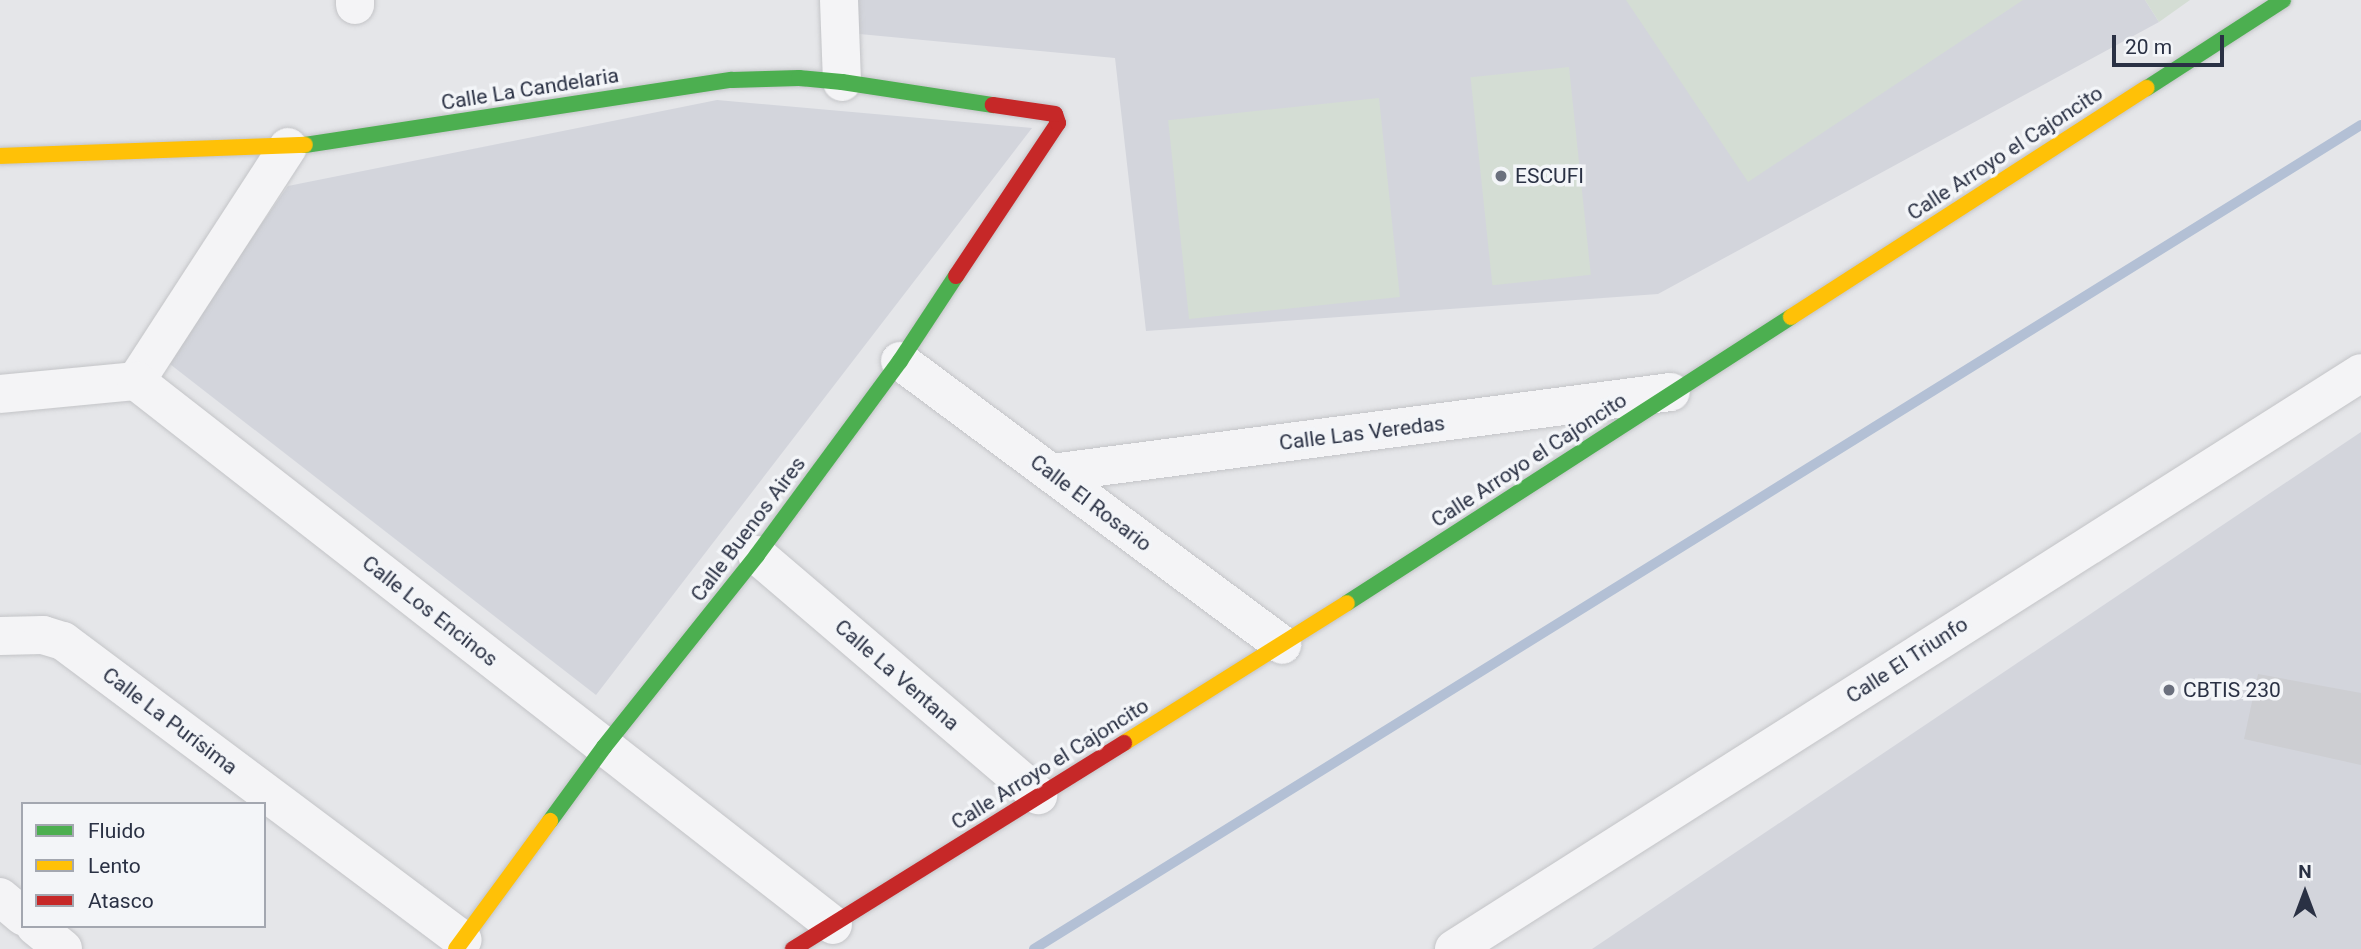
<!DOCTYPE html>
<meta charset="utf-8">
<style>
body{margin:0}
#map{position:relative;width:2361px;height:949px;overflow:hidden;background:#e5e6e9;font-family:Roboto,sans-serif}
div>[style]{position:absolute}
.built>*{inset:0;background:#d3d5dc}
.green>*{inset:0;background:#d4ddd4;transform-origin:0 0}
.stream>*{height:10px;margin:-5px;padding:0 5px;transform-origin:5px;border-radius:5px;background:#b3c0d5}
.building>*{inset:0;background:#cdced2}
.roads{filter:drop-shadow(0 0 2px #c3c4c7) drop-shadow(0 0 2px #c3c4c7)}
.street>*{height:38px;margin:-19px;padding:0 19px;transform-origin:19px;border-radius:19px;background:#f4f4f6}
.fast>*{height:16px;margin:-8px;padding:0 8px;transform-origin:8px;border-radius:8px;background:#4caf50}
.slow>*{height:16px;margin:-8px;padding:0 8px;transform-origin:8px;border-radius:8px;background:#ffc107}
.jam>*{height:16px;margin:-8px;padding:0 8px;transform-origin:8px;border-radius:8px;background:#c62828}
.dots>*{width:19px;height:19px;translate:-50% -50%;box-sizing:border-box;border:4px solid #f3f5f8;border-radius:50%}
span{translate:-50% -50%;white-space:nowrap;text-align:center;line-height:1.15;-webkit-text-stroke:7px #f3f5f8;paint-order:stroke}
.street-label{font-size:21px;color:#2a3144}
.poi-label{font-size:21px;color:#2a3144}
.left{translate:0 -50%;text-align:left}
.legend{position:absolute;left:21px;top:802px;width:245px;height:126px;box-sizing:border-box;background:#f3f5f8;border:2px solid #a3a7b0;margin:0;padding:9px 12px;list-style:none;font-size:21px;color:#2a3144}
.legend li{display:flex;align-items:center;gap:14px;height:35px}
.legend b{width:35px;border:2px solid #a3a7b0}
.north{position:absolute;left:2270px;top:858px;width:70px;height:70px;-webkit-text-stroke:5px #f3f5f8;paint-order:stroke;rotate:0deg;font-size:19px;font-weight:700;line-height:28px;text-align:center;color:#2a3144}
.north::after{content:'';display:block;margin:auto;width:24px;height:32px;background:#2a3144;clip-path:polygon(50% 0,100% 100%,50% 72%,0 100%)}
.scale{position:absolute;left:2112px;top:35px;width:112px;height:32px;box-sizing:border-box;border:4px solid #2a3144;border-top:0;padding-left:9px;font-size:21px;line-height:24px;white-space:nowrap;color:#2a3144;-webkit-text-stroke:5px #f3f5f8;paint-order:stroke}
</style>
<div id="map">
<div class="built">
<i style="clip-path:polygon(848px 0,2145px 0,2159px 22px,1658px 294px,1146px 331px,1115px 58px,849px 33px)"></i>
<i style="clip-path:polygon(717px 100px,1032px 128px,596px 695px,166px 361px,288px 186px)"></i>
<i style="clip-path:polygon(2361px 432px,2361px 949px,1592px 949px)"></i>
</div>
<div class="green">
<i style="clip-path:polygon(1626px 0,2023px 0,1748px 182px)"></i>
<i style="clip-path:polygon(2145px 0,2190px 0,2159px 22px)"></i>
<i style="left:1569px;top:67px;width:209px;height:99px;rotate:84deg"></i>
<i style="left:1379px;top:98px;width:200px;height:212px;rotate:84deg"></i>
</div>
<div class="stream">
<i style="left:1034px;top:949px;width:1562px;rotate:-31.84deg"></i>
</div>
<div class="building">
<i style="clip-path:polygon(2258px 674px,2361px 693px,2361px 765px,2244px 739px)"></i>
</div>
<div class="roads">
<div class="street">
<i style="left:355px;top:0;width:5px;rotate:90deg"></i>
<i style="left:839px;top:0;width:82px;rotate:87.9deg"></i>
<i style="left:900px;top:361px;width:476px;rotate:36.6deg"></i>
<i style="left:136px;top:381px;width:279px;rotate:-57deg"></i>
<i style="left:0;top:394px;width:137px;rotate:-5.5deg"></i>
<i style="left:136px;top:381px;width:884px;rotate:37.97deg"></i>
<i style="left:1052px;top:473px;width:624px;rotate:-7.46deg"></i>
<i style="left:757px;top:555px;width:370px;rotate:40.5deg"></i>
<i style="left:0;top:636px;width:43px;rotate:-1.3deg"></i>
<i style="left:43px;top:635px;width:21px;rotate:17deg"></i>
<i style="left:63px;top:641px;width:499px;rotate:36.8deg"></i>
<i style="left:0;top:897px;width:30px;rotate:40deg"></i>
<i style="left:35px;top:926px;width:36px;rotate:39deg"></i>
<i style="left:1454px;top:949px;width:1074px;rotate:-32.42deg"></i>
</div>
<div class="fast">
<i style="left:2147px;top:88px;width:162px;rotate:-32.9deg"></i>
<i style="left:305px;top:145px;width:432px;rotate:-8.7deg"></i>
<i style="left:732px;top:80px;width:67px;rotate:-1.7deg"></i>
<i style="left:799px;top:78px;width:43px;rotate:5.3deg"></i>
<i style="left:842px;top:82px;width:153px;rotate:8.7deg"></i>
<i style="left:1347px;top:603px;width:528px;rotate:-32.79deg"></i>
<i style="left:550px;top:821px;width:92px;rotate:-53.9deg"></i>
<i style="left:604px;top:747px;width:246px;rotate:-51.4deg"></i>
<i style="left:757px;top:555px;width:241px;rotate:-53.6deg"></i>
<i style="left:900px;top:361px;width:102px;rotate:-56.6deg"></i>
</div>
<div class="slow">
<i style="left:0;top:156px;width:305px;rotate:-2.1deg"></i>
<i style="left:1791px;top:317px;width:423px;rotate:-32.8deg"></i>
<i style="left:1124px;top:743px;width:263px;rotate:-32.1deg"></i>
<i style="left:456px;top:949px;width:159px;rotate:-53.7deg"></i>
</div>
<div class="jam">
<i style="left:956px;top:276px;width:184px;rotate:-56.3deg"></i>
<i style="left:1058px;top:123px;width:9px;rotate:-108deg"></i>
<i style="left:1055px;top:114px;width:63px;rotate:-171.7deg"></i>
<i style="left:793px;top:949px;width:390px;rotate:-31.9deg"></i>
</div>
</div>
<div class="dots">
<i style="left:1501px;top:176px;background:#6b707e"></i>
<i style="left:2169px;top:690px;background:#6b707e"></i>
</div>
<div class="street-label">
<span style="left:530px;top:89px;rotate:-9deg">Calle La Candelaria</span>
<span style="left:2005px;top:153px;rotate:-33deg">Calle Arroyo el Cajoncito</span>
<span style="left:1362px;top:433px;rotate:-7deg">Calle Las Veredas</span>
<span style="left:1529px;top:460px;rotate:-33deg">Calle Arroyo el Cajoncito</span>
<span style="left:1091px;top:503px;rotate:37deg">Calle El Rosario</span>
<span style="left:748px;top:529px;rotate:-53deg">Calle Buenos Aires</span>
<span style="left:430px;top:611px;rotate:38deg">Calle Los Encinos</span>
<span style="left:1907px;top:660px;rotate:-33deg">Calle El Triunfo</span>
<span style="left:897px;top:675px;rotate:41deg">Calle La Ventana</span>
<span style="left:170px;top:721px;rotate:37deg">Calle La Purísima</span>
<span style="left:1050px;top:764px;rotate:-32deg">Calle Arroyo el Cajoncito</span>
</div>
<div class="poi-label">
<span class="left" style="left:1515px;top:176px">ESCUFI</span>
<span class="left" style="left:2183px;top:690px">CBTIS 230</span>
</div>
<ul class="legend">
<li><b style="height:9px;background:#4caf50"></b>Fluido</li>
<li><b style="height:9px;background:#ffc107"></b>Lento</li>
<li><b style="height:9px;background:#c62828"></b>Atasco</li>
</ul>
<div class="north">N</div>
<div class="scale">20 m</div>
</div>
